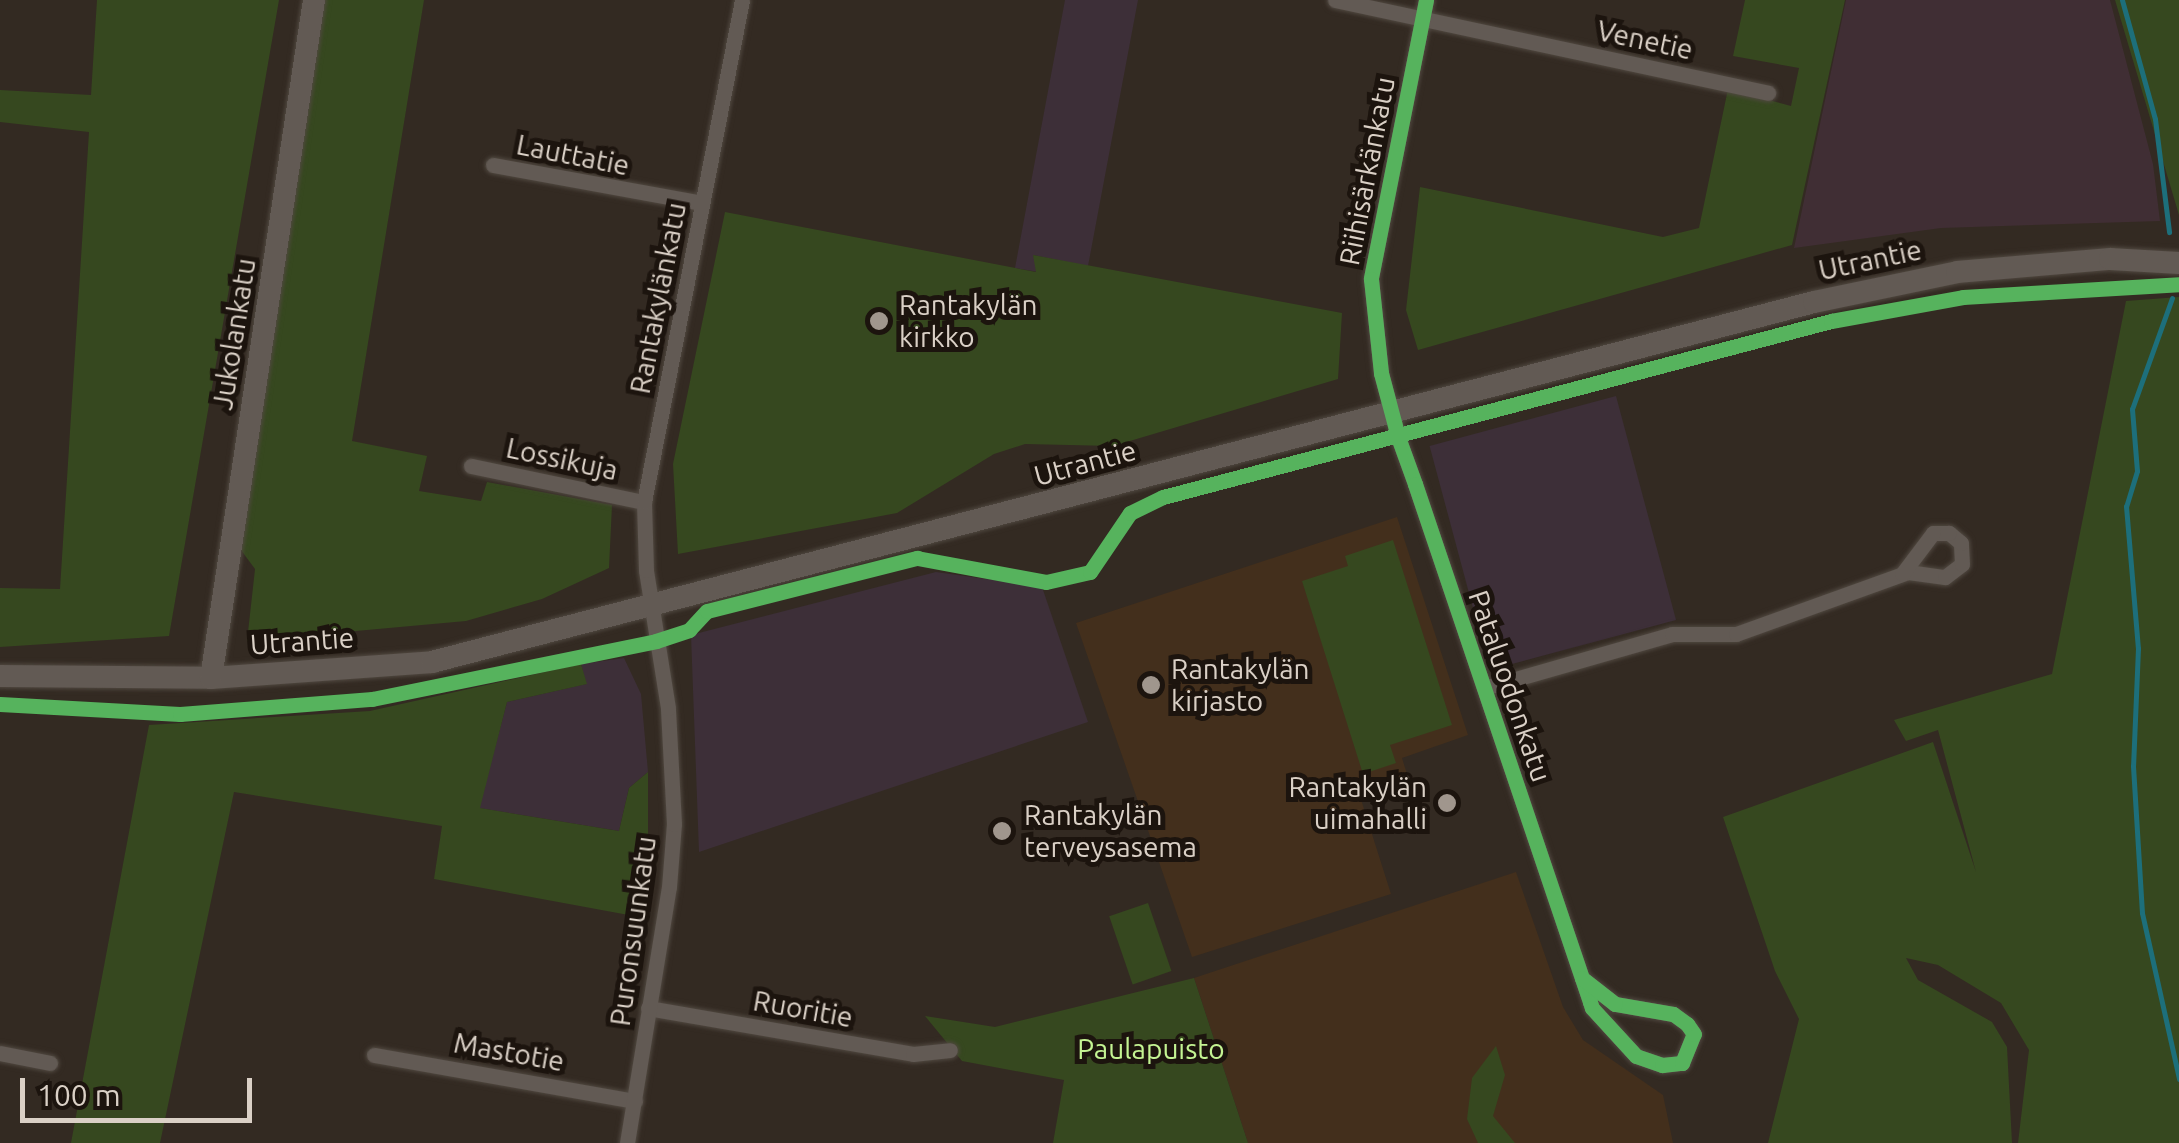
<!DOCTYPE html>
<meta charset="utf-8">
<style>
body{margin:0}
#map{position:relative;width:2179px;height:1143px;overflow:hidden;background:#332a22;font-family:Ubuntu,sans-serif}
div>[style]{position:absolute}
.commercial>*{inset:0;background:#3d2f38;transform-origin:0 0}
.industrial>*{inset:0;background:#402e34}
.built>*{inset:0;background:#432f1c}
.green>*{inset:0;background:#36481f;transform-origin:0 0}
.stream>*{height:5px;margin:-2.5px;padding:0 2.5px;transform-origin:2.5px;border-radius:2.5px;background:#1d6f7b}
.roads{filter:drop-shadow(0 0 2px #504840) drop-shadow(0 0 2px #504840)}
.minor>*{height:15px;margin:-7.5px;padding:0 7.5px;transform-origin:7.5px;border-radius:7.5px;background:#625a54}
.secondary>*{height:22px;margin:-11px;padding:0 11px;transform-origin:11px;border-radius:11px;background:#625a54}
.cycleway>*{height:15px;margin:-7.5px;padding:0 7.5px;transform-origin:7.5px;border-radius:7.5px;background:#56b35d}
.dots>*{width:28px;height:28px;translate:-50% -50%;box-sizing:border-box;border:5px solid #1c140e;border-radius:50%}
span{translate:-50% -50%;white-space:nowrap;text-align:center;line-height:1.15;-webkit-text-stroke:10px #1c140e;paint-order:stroke}
.street-label{font-size:28px;color:#dad0c6}
.poi-label{font-size:28px;color:#dad0c6}
.left{translate:0 -50%;text-align:left}
.right{translate:-100% -50%;text-align:right}
.park-label{font-size:28px;color:#c4f493}
.scale{position:absolute;left:20px;top:1078px;width:232px;height:45px;box-sizing:border-box;border:5px solid #dad0c6;border-top:0;padding-left:12px;font-size:30px;line-height:35px;white-space:nowrap;color:#dad0c6;-webkit-text-stroke:8px #1c140e;paint-order:stroke}
</style>
<div id="map">
<div class="commercial">
<i style="clip-path:polygon(1065px 0,1138px 0,1088px 266px,1033px 255px,1039px 272px,1015px 268px)"></i>
<i style="left:1616px;top:396px;width:232px;height:193px;rotate:75deg"></i>
<i style="clip-path:polygon(936px 572px,1042px 587px,1088px 722px,699px 852px,691px 635px)"></i>
<i style="clip-path:polygon(624px 658px,641px 694px,648px 772px,629px 788px,619px 831px,479px 808px,507px 702px,586px 684px,581px 664px)"></i>
</div>
<div class="industrial">
<i style="clip-path:polygon(1846px 0,2110px 0,2153px 164px,2160px 221px,1941px 228px,1794px 248px)"></i>
</div>
<div class="built">
<i style="clip-path:polygon(1397px 517px,1468px 735px,1402px 758px,1407px 774px,1358px 790px,1391px 894px,1192px 957px,1076px 623px)"></i>
<i style="clip-path:polygon(1516px 872px,1563px 1007px,1583px 1040px,1663px 1095px,1673px 1143px,1248px 1143px,1194px 978px)"></i>
</div>
<div class="green">
<i style="clip-path:polygon(97px 0,279px 0,169px 636px,0 647px,0 588px,60px 589px,89px 132px,0 122px,0 90px,91px 95px)"></i>
<i style="clip-path:polygon(320px 0,424px 0,352px 441px,427px 456px,419px 491px,481px 501px,487px 482px,612px 505px,609px 568px,542px 599px,466px 621px,247px 641px,255px 569px,238px 546px)"></i>
<i style="clip-path:polygon(1745px 0,1845px 0,1792px 245px,1418px 350px,1406px 310px,1420px 187px,1663px 237px,1699px 228px,1728px 89px,1791px 106px,1799px 68px,1733px 56px)"></i>
<i style="clip-path:polygon(2115px 0,2179px 0,2179px 215px)"></i>
<i style="clip-path:polygon(725px 212px,1036px 272px,1033px 255px,1342px 313px,1338px 379px,1113px 446px,1025px 444px,994px 454px,897px 513px,678px 554px,673px 464px)"></i>
<i style="clip-path:polygon(2179px 297px,2179px 1143px,2018px 1143px,2029px 1050px,2001px 1003px,1938px 965px,1906px 958px,1918px 980px,1992px 1022px,2007px 1047px,2012px 1143px,1768px 1143px,1799px 1019px,1775px 971px,1723px 817px,1933px 742px,1976px 872px,1938px 730px,1906px 741px,1894px 720px,2052px 674px,2126px 301px)"></i>
<i style="clip-path:polygon(1393px 540px,1452px 725px,1390px 745px,1396px 763px,1363px 774px,1302px 581px,1348px 566px,1345px 556px)"></i>
<i style="clip-path:polygon(581px 664px,587px 684px,507px 702px,480px 808px,619px 831px,629px 788px,648px 772px,648px 835px,634px 916px,434px 879px,442px 826px,234px 792px,160px 1143px,71px 1143px,149px 725px,370px 711px)"></i>
<i style="left:1148px;top:903px;width:72px;height:41px;rotate:71deg"></i>
<i style="clip-path:polygon(1194px 978px,1248px 1143px,1053px 1143px,1064px 1080px,962px 1061px,925px 1016px,995px 1027px)"></i>
<i style="clip-path:polygon(1496px 1046px,1505px 1075px,1493px 1116px,1515px 1143px,1478px 1143px,1467px 1119px,1472px 1078px)"></i>
</div>
<div class="stream">
<i style="left:2122px;top:0;width:123px;rotate:74.5deg"></i>
<i style="left:2155px;top:119px;width:114px;rotate:82.9deg"></i>
<i style="left:2172px;top:298px;width:118px;rotate:109.8deg"></i>
<i style="left:2132px;top:409px;width:62px;rotate:85.4deg"></i>
<i style="left:2137px;top:471px;width:37px;rotate:107deg"></i>
<i style="left:2126px;top:506px;width:143px;rotate:85.2deg"></i>
<i style="left:2138px;top:648px;width:118px;rotate:92.4deg"></i>
<i style="left:2133px;top:766px;width:147px;rotate:86.5deg"></i>
<i style="left:2142px;top:913px;width:170px;rotate:77.4deg"></i>
</div>
<div class="roads">
<div class="minor">
<i style="left:1335px;top:0;width:443px;rotate:12.1deg"></i>
<i style="left:1426px;top:0;width:284px;rotate:101.2deg"></i>
<i style="left:1371px;top:279px;width:95px;rotate:83.9deg"></i>
<i style="left:1381px;top:373px;width:66px;rotate:75.1deg"></i>
<i style="left:1398px;top:437px;width:50px;rotate:70.1deg"></i>
<i style="left:1415px;top:484px;width:547px;rotate:71.33deg"></i>
<i style="left:1590px;top:1002px;width:6px;rotate:72deg"></i>
<i style="left:1592px;top:1008px;width:65px;rotate:47.5deg"></i>
<i style="left:1636px;top:1056px;width:28px;rotate:19deg"></i>
<i style="left:1662px;top:1065px;width:20px;rotate:-6deg"></i>
<i style="left:1682px;top:1063px;width:31px;rotate:-68deg"></i>
<i style="left:1694px;top:1034px;width:12px;rotate:-125deg"></i>
<i style="left:1687px;top:1024px;width:17px;rotate:-144deg"></i>
<i style="left:1673px;top:1014px;width:59px;rotate:-170.2deg"></i>
<i style="left:1615px;top:1004px;width:42px;rotate:-141.8deg"></i>
<i style="left:493px;top:165px;width:212px;rotate:10.3deg"></i>
<i style="left:471px;top:466px;width:177px;rotate:11.8deg"></i>
<i style="left:1484px;top:688px;width:196px;rotate:-16deg"></i>
<i style="left:1672px;top:634px;width:64px"></i>
<i style="left:1736px;top:634px;width:183px;rotate:-19.8deg"></i>
<i style="left:1908px;top:572px;width:37px;rotate:8deg"></i>
<i style="left:1945px;top:577px;width:21px;rotate:-37deg"></i>
<i style="left:1962px;top:564px;width:21px;rotate:-93deg"></i>
<i style="left:1961px;top:543px;width:16px;rotate:-140deg"></i>
<i style="left:1949px;top:533px;width:16px;rotate:180deg"></i>
<i style="left:1933px;top:533px;width:51px;rotate:127.1deg"></i>
<i style="left:648px;top:1008px;width:269px;rotate:9.8deg"></i>
<i style="left:913px;top:1054px;width:37px;rotate:-6deg"></i>
<i style="left:0;top:1053px;width:51px;rotate:11.3deg"></i>
<i style="left:374px;top:1055px;width:265px;rotate:10deg"></i>
<i style="left:627px;top:1143px;width:259px;rotate:-80.7deg"></i>
<i style="left:669px;top:887px;width:63px;rotate:-85.5deg"></i>
<i style="left:674px;top:824px;width:116px;rotate:-93deg"></i>
<i style="left:668px;top:708px;width:140px;rotate:-99.1deg"></i>
<i style="left:646px;top:570px;width:68px;rotate:-91.7deg"></i>
<i style="left:644px;top:502px;width:511px;rotate:-78.95deg"></i>
</div>
<div class="secondary">
<i style="left:0;top:676px;width:211px;rotate:0.5deg"></i>
<i style="left:211px;top:678px;width:222px;rotate:-4.1deg"></i>
<i style="left:432px;top:662px;width:1428px;rotate:-14.6deg"></i>
<i style="left:1814px;top:302px;width:146px;rotate:-11.8deg"></i>
<i style="left:1957px;top:272px;width:154px;rotate:-4.9deg"></i>
<i style="left:2110px;top:259px;width:69px;rotate:3.3deg"></i>
<i style="left:211px;top:678px;width:686px;rotate:-81.36deg"></i>
</div>
</div>
<div class="cycleway">
<i style="left:1426px;top:0;width:284px;rotate:101.2deg"></i>
<i style="left:1371px;top:279px;width:95px;rotate:83.9deg"></i>
<i style="left:1381px;top:373px;width:66px;rotate:75.1deg"></i>
<i style="left:1398px;top:437px;width:50px;rotate:70.1deg"></i>
<i style="left:1415px;top:484px;width:547px;rotate:71.33deg"></i>
<i style="left:1590px;top:1002px;width:6px;rotate:72deg"></i>
<i style="left:1592px;top:1008px;width:65px;rotate:47.5deg"></i>
<i style="left:1636px;top:1056px;width:28px;rotate:19deg"></i>
<i style="left:1662px;top:1065px;width:20px;rotate:-6deg"></i>
<i style="left:1682px;top:1063px;width:31px;rotate:-68deg"></i>
<i style="left:1694px;top:1034px;width:12px;rotate:-125deg"></i>
<i style="left:1687px;top:1024px;width:17px;rotate:-144deg"></i>
<i style="left:1673px;top:1014px;width:59px;rotate:-170.2deg"></i>
<i style="left:1615px;top:1004px;width:42px;rotate:-141.8deg"></i>
<i style="left:0;top:704px;width:180px;rotate:3.2deg"></i>
<i style="left:180px;top:714px;width:193px;rotate:-4.5deg"></i>
<i style="left:372px;top:699px;width:290px;rotate:-11.5deg"></i>
<i style="left:656px;top:641px;width:35px;rotate:-18deg"></i>
<i style="left:689px;top:630px;width:26px;rotate:-47deg"></i>
<i style="left:707px;top:611px;width:217px;rotate:-14.2deg"></i>
<i style="left:917px;top:558px;width:131px;rotate:10.5deg"></i>
<i style="left:1046px;top:582px;width:45px;rotate:-12.8deg"></i>
<i style="left:1090px;top:572px;width:71px;rotate:-55.9deg"></i>
<i style="left:1130px;top:513px;width:37px;rotate:-26deg"></i>
<i style="left:1163px;top:497px;width:691px;rotate:-14.76deg"></i>
<i style="left:1831px;top:321px;width:134px;rotate:-10.3deg"></i>
<i style="left:1963px;top:297px;width:216px;rotate:-3.4deg"></i>
</div>
<div class="dots">
<i style="left:879px;top:321px;background:#a0968d"></i>
<i style="left:1151px;top:685px;background:#a0968d"></i>
<i style="left:1447px;top:803px;background:#a0968d"></i>
<i style="left:1002px;top:831px;background:#a0968d"></i>
</div>
<div class="street-label">
<span style="left:1645px;top:40px;rotate:12deg">Venetie</span>
<span style="left:573px;top:155px;rotate:11deg">Lauttatie</span>
<span style="left:1367px;top:171px;rotate:-79deg">Riihisärkänkatu</span>
<span style="left:1870px;top:260px;rotate:-12deg">Utrantie</span>
<span style="left:658px;top:298px;rotate:-79deg">Rantakylänkatu</span>
<span style="left:234px;top:334px;rotate:-81deg">Jukolankatu</span>
<span style="left:562px;top:459px;rotate:12deg">Lossikuja</span>
<span style="left:1085px;top:463px;rotate:-15deg">Utrantie</span>
<span style="left:302px;top:641px;rotate:-4deg">Utrantie</span>
<span style="left:1510px;top:686px;rotate:71deg">Pataluodonkatu</span>
<span style="left:633px;top:931px;rotate:-82deg">Puronsuunkatu</span>
<span style="left:803px;top:1009px;rotate:10deg">Ruoritie</span>
<span style="left:509px;top:1052px;rotate:10deg">Mastotie</span>
</div>
<div class="poi-label">
<span class="left" style="left:899px;top:321px">Rantakylän<br>kirkko</span>
<span class="left" style="left:1171px;top:685px">Rantakylän<br>kirjasto</span>
<span class="right" style="left:1427px;top:803px">Rantakylän<br>uimahalli</span>
<span class="left" style="left:1024px;top:831px">Rantakylän<br>terveysasema</span>
</div>
<div class="park-label">
<span style="left:1151px;top:1049px">Paulapuisto</span>
</div>
<div class="scale">100 m</div>
</div>
